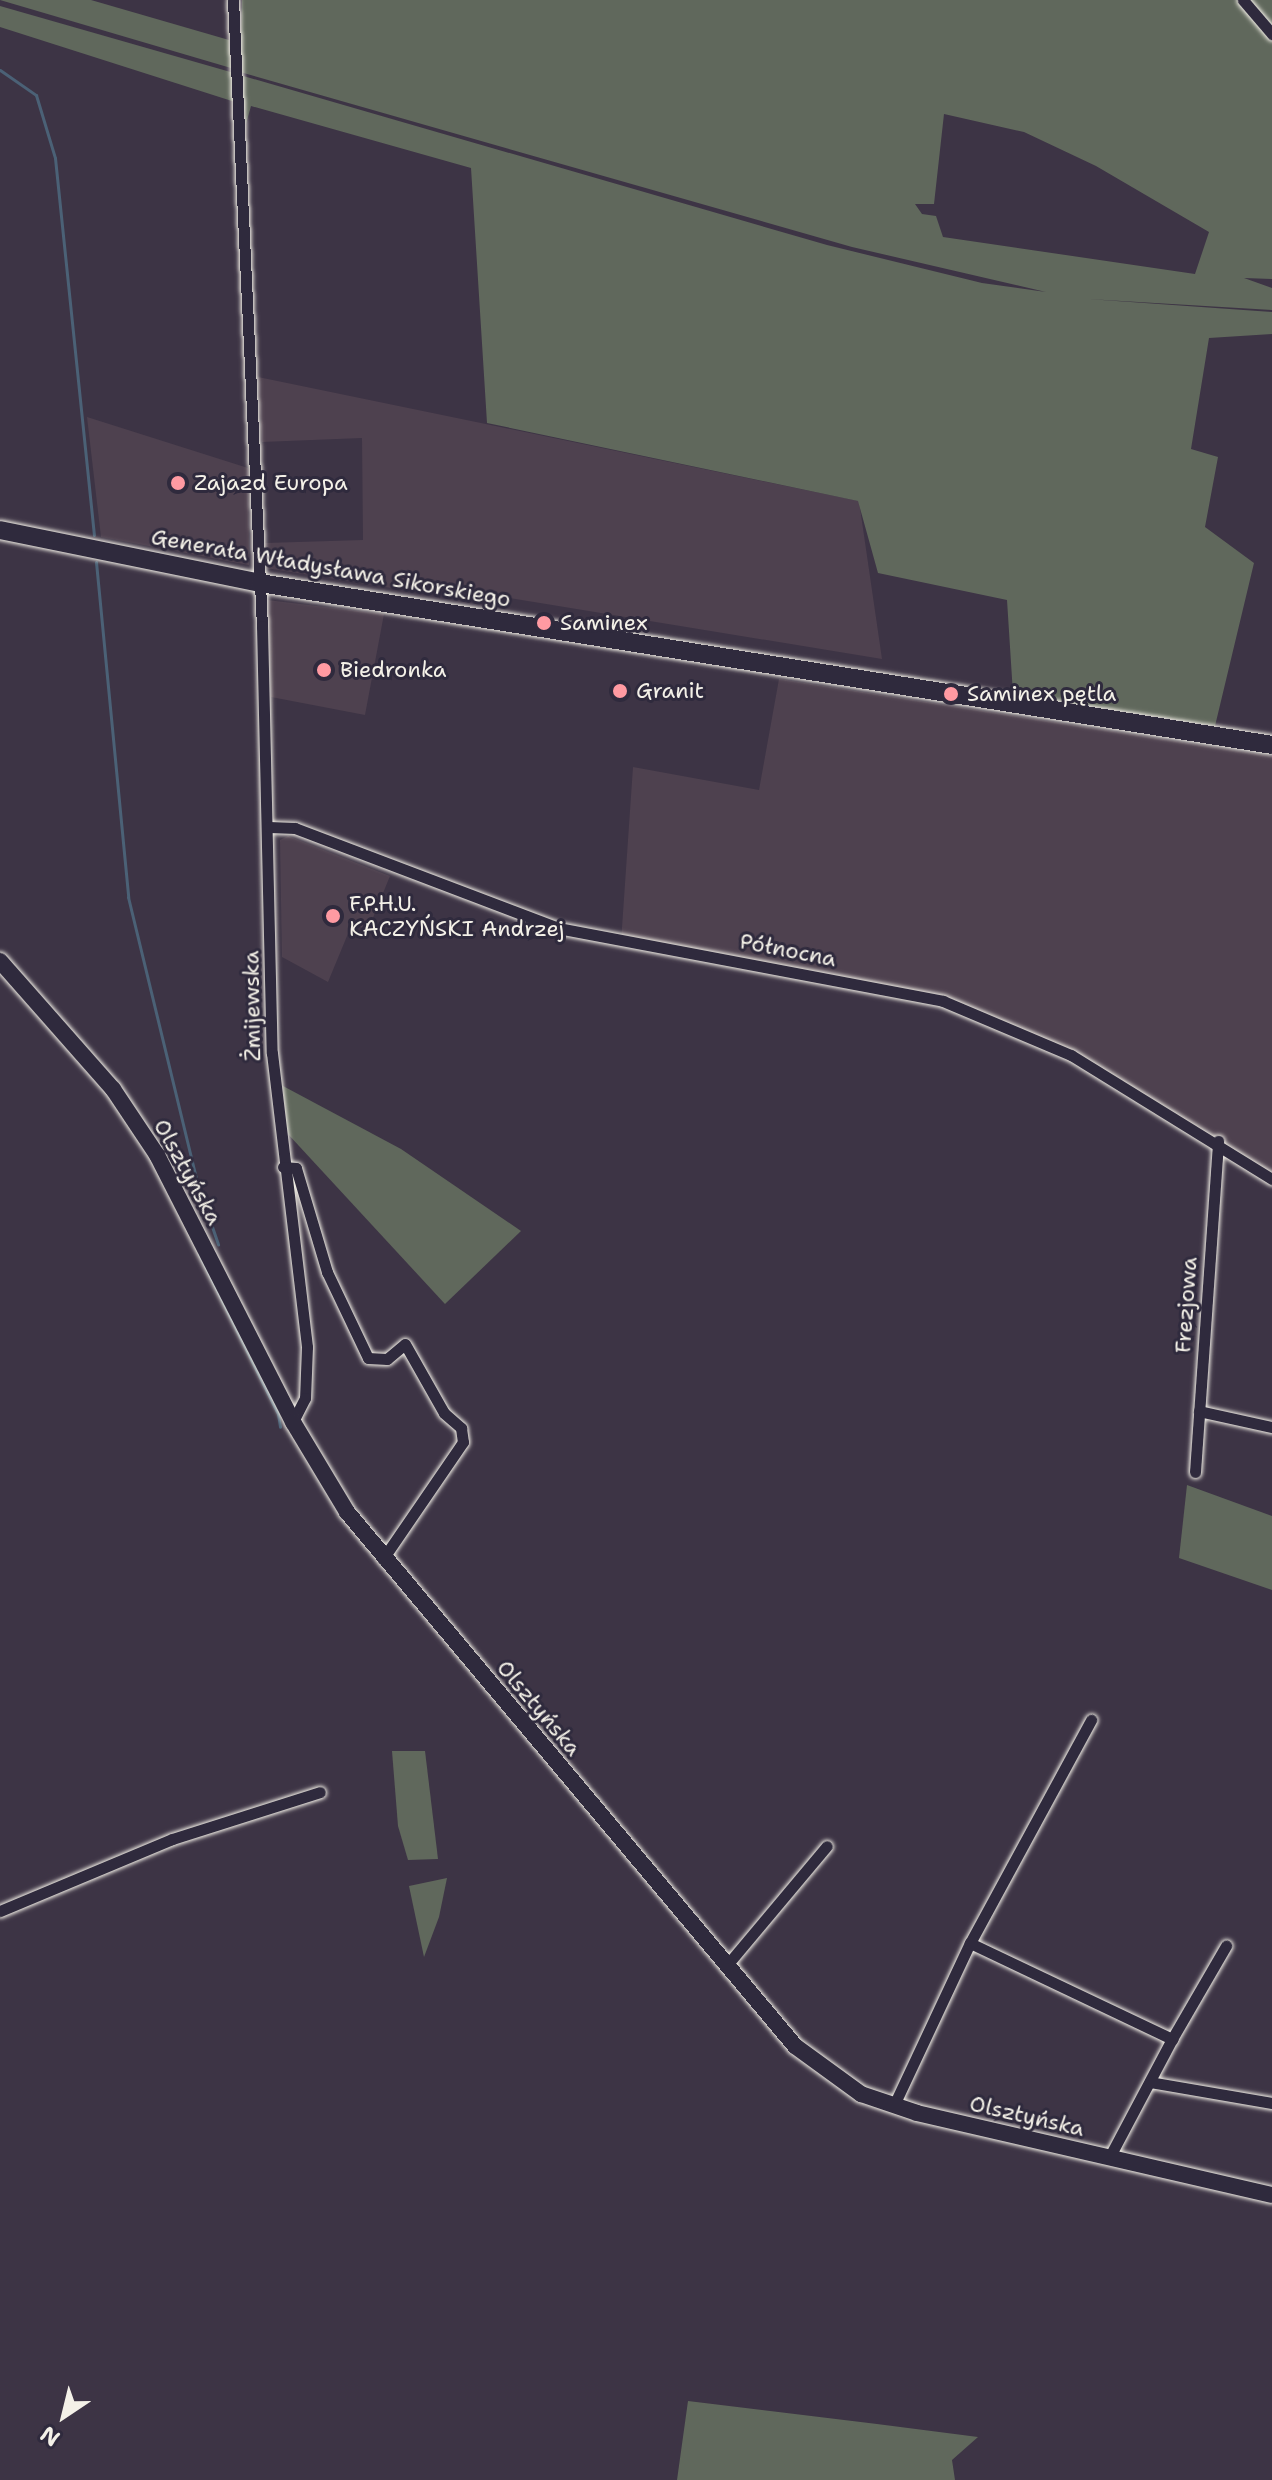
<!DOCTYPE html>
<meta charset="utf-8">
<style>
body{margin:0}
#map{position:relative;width:1272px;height:2480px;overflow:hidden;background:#3d3445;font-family:"Shantell Sans",sans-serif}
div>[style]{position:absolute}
.built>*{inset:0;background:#4e414f}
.green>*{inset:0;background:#60685c}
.stream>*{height:3px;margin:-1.5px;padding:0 1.5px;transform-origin:1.5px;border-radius:1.5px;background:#4b6176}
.roads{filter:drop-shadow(0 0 2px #f4f1e8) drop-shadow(0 0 2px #f4f1e8)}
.street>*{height:11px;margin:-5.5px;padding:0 5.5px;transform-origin:5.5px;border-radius:5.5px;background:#2f2a3d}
.secondary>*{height:16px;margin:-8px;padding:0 8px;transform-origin:8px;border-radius:8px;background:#2f2a3d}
.primary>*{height:18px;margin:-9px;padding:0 9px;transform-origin:9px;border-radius:9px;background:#2f2a3d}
.dots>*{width:22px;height:22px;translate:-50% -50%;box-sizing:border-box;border:4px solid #2f2a3d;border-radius:50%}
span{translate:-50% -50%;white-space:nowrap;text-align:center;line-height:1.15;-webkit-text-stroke:6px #2f2a3d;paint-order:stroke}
.poi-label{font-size:22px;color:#f4f1e8}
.left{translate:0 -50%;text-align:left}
.street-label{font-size:22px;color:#f4f1e8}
.north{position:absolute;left:24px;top:2376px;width:80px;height:80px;-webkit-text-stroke:6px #2f2a3d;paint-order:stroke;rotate:215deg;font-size:22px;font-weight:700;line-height:32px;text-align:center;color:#f4f1e8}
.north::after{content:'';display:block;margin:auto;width:28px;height:36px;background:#f4f1e8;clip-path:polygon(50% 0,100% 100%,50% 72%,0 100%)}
</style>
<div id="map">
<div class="built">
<i style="clip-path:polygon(258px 377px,859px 501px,882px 659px,437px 586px,423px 593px,266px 568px,265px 543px,363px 540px,362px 438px,262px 442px)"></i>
<i style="clip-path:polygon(87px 417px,248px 468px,249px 565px,101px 537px)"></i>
<i style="clip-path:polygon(267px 600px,384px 614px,365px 715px,271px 697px)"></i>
<i style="clip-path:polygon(779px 679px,1272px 756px,1272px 1174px,1070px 1051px,941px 996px,621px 942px,633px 767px,759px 790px)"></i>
<i style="clip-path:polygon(288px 836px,390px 876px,368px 930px,352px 924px,328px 982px,282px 957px,280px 840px)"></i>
</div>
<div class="green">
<i style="clip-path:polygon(0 0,91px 0,229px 40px,231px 68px)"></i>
<i style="clip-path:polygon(evenodd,242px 0,1272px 0,1272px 279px,1244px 278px,1272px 288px,1272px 310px,1088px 299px,1272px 312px,1272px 334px,1209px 338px,1191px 449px,1218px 457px,1205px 527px,1254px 563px,1215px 726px,1013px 694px,1007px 600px,878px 573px,858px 501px,487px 423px,471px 168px,251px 106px,246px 124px,240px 75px,827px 245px,982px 283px,1046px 292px,852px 247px,240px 72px,242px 0,944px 114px,1024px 132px,1096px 166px,1209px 232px,1195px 274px,943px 237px,936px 216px,922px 214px,915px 204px,934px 204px,944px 114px)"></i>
<i style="clip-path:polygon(0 6px,234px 73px,235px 102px,0 27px)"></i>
<i style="clip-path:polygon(283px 1086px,401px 1149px,521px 1231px,445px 1304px,287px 1133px)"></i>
<i style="clip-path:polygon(1187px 1485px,1272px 1516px,1272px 1590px,1179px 1558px)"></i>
<i style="clip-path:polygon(392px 1751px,425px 1751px,438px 1859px,408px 1860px,398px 1826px)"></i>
<i style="clip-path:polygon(447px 1878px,439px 1917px,424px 1957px,409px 1886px)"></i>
<i style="clip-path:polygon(688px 2401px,877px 2424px,978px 2437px,952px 2460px,955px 2480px,677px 2480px)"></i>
</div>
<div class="stream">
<i style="left:0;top:70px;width:44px;rotate:34.8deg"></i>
<i style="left:36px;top:95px;width:66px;rotate:73.2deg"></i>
<i style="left:55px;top:158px;width:379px;rotate:84.1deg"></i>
<i style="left:96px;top:562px;width:337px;rotate:84.5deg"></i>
<i style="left:128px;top:897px;width:294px;rotate:76.4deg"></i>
<i style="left:197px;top:1183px;width:65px;rotate:71deg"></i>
<i style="left:199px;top:1254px;width:178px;rotate:63.7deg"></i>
<i style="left:278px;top:1414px;width:13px;rotate:81deg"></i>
</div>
<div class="roads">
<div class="street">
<i style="left:233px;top:0;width:627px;rotate:87.35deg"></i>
<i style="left:262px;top:626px;width:427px;rotate:88.7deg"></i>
<i style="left:272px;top:1053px;width:296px;rotate:83.2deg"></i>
<i style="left:307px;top:1347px;width:51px;rotate:92.2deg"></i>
<i style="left:305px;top:1398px;width:27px;rotate:117deg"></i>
<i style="left:1243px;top:0;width:45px;rotate:49.5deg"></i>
<i style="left:269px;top:827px;width:26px;rotate:2deg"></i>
<i style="left:295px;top:828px;width:281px;rotate:20.8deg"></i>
<i style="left:558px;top:928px;width:392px;rotate:10.7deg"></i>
<i style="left:943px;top:1001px;width:139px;rotate:22.9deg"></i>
<i style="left:1071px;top:1055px;width:236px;rotate:31.7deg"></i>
<i style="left:283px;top:1167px;width:13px;rotate:4deg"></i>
<i style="left:296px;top:1168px;width:109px;rotate:73.4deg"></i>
<i style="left:327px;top:1272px;width:95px;rotate:64.5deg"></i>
<i style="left:368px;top:1358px;width:19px;rotate:3deg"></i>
<i style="left:387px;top:1359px;width:23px;rotate:-40deg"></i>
<i style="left:405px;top:1344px;width:79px;rotate:60.5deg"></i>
<i style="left:444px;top:1413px;width:23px;rotate:41deg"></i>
<i style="left:461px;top:1428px;width:14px;rotate:82deg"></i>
<i style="left:463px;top:1442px;width:142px;rotate:124.4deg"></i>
<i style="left:1199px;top:1411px;width:75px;rotate:12.4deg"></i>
<i style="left:1195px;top:1472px;width:332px;rotate:-86deg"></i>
<i style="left:0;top:1911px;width:186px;rotate:-22.7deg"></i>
<i style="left:172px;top:1839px;width:155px;rotate:-17.6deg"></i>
<i style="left:970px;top:1943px;width:254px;rotate:-61.5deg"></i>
<i style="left:727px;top:1965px;width:155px;rotate:-50deg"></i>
<i style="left:1172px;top:2039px;width:108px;rotate:-59.9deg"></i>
<i style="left:1150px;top:2082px;width:124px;rotate:9.8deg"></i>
<i style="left:894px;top:2105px;width:179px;rotate:-64.9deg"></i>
<i style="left:970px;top:1943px;width:224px;rotate:25.4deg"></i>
<i style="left:1172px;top:2039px;width:135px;rotate:117.9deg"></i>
</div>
<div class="secondary">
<i style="left:0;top:961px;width:171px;rotate:48.6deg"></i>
<i style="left:113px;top:1089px;width:79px;rotate:56.3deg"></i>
<i style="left:157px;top:1155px;width:300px;rotate:63deg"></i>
<i style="left:293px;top:1422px;width:105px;rotate:59deg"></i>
<i style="left:347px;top:1512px;width:697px;rotate:50deg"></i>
<i style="left:795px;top:2046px;width:82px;rotate:36deg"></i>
<i style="left:861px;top:2094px;width:59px;rotate:18.7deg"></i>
<i style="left:917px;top:2113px;width:364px;rotate:13deg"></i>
</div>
<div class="primary">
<i style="left:0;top:530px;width:265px;rotate:11.5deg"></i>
<i style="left:260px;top:583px;width:1025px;rotate:9.09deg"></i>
</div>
</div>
<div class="dots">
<i style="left:178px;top:483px;background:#ff9aa2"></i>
<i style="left:544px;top:623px;background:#ff9aa2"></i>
<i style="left:324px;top:670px;background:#ff9aa2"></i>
<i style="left:620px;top:691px;background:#ff9aa2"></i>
<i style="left:951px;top:694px;background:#ff9aa2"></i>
<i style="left:333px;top:916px;background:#ff9aa2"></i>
</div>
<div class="poi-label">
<span class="left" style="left:194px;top:483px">Zajazd Europa</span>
<span class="left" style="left:560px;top:623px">Saminex</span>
<span class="left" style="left:340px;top:670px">Biedronka</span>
<span class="left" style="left:636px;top:691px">Granit</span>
<span class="left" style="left:967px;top:694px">Saminex pętla</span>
<span class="left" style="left:349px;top:916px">F.P.H.U.<br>KACZYŃSKI Andrzej</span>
</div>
<div class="street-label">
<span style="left:331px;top:568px;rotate:10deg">Generała Władysława Sikorskiego</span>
<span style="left:788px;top:950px;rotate:11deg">Północna</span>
<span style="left:252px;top:1006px;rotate:-91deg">Żmijewska</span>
<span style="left:188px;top:1172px;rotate:61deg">Olsztyńska</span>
<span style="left:1186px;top:1305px;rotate:-86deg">Frezjowa</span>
<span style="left:539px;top:1708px;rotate:50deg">Olsztyńska</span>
<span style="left:1027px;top:2116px;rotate:13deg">Olsztyńska</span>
</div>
<div class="north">N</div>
</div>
